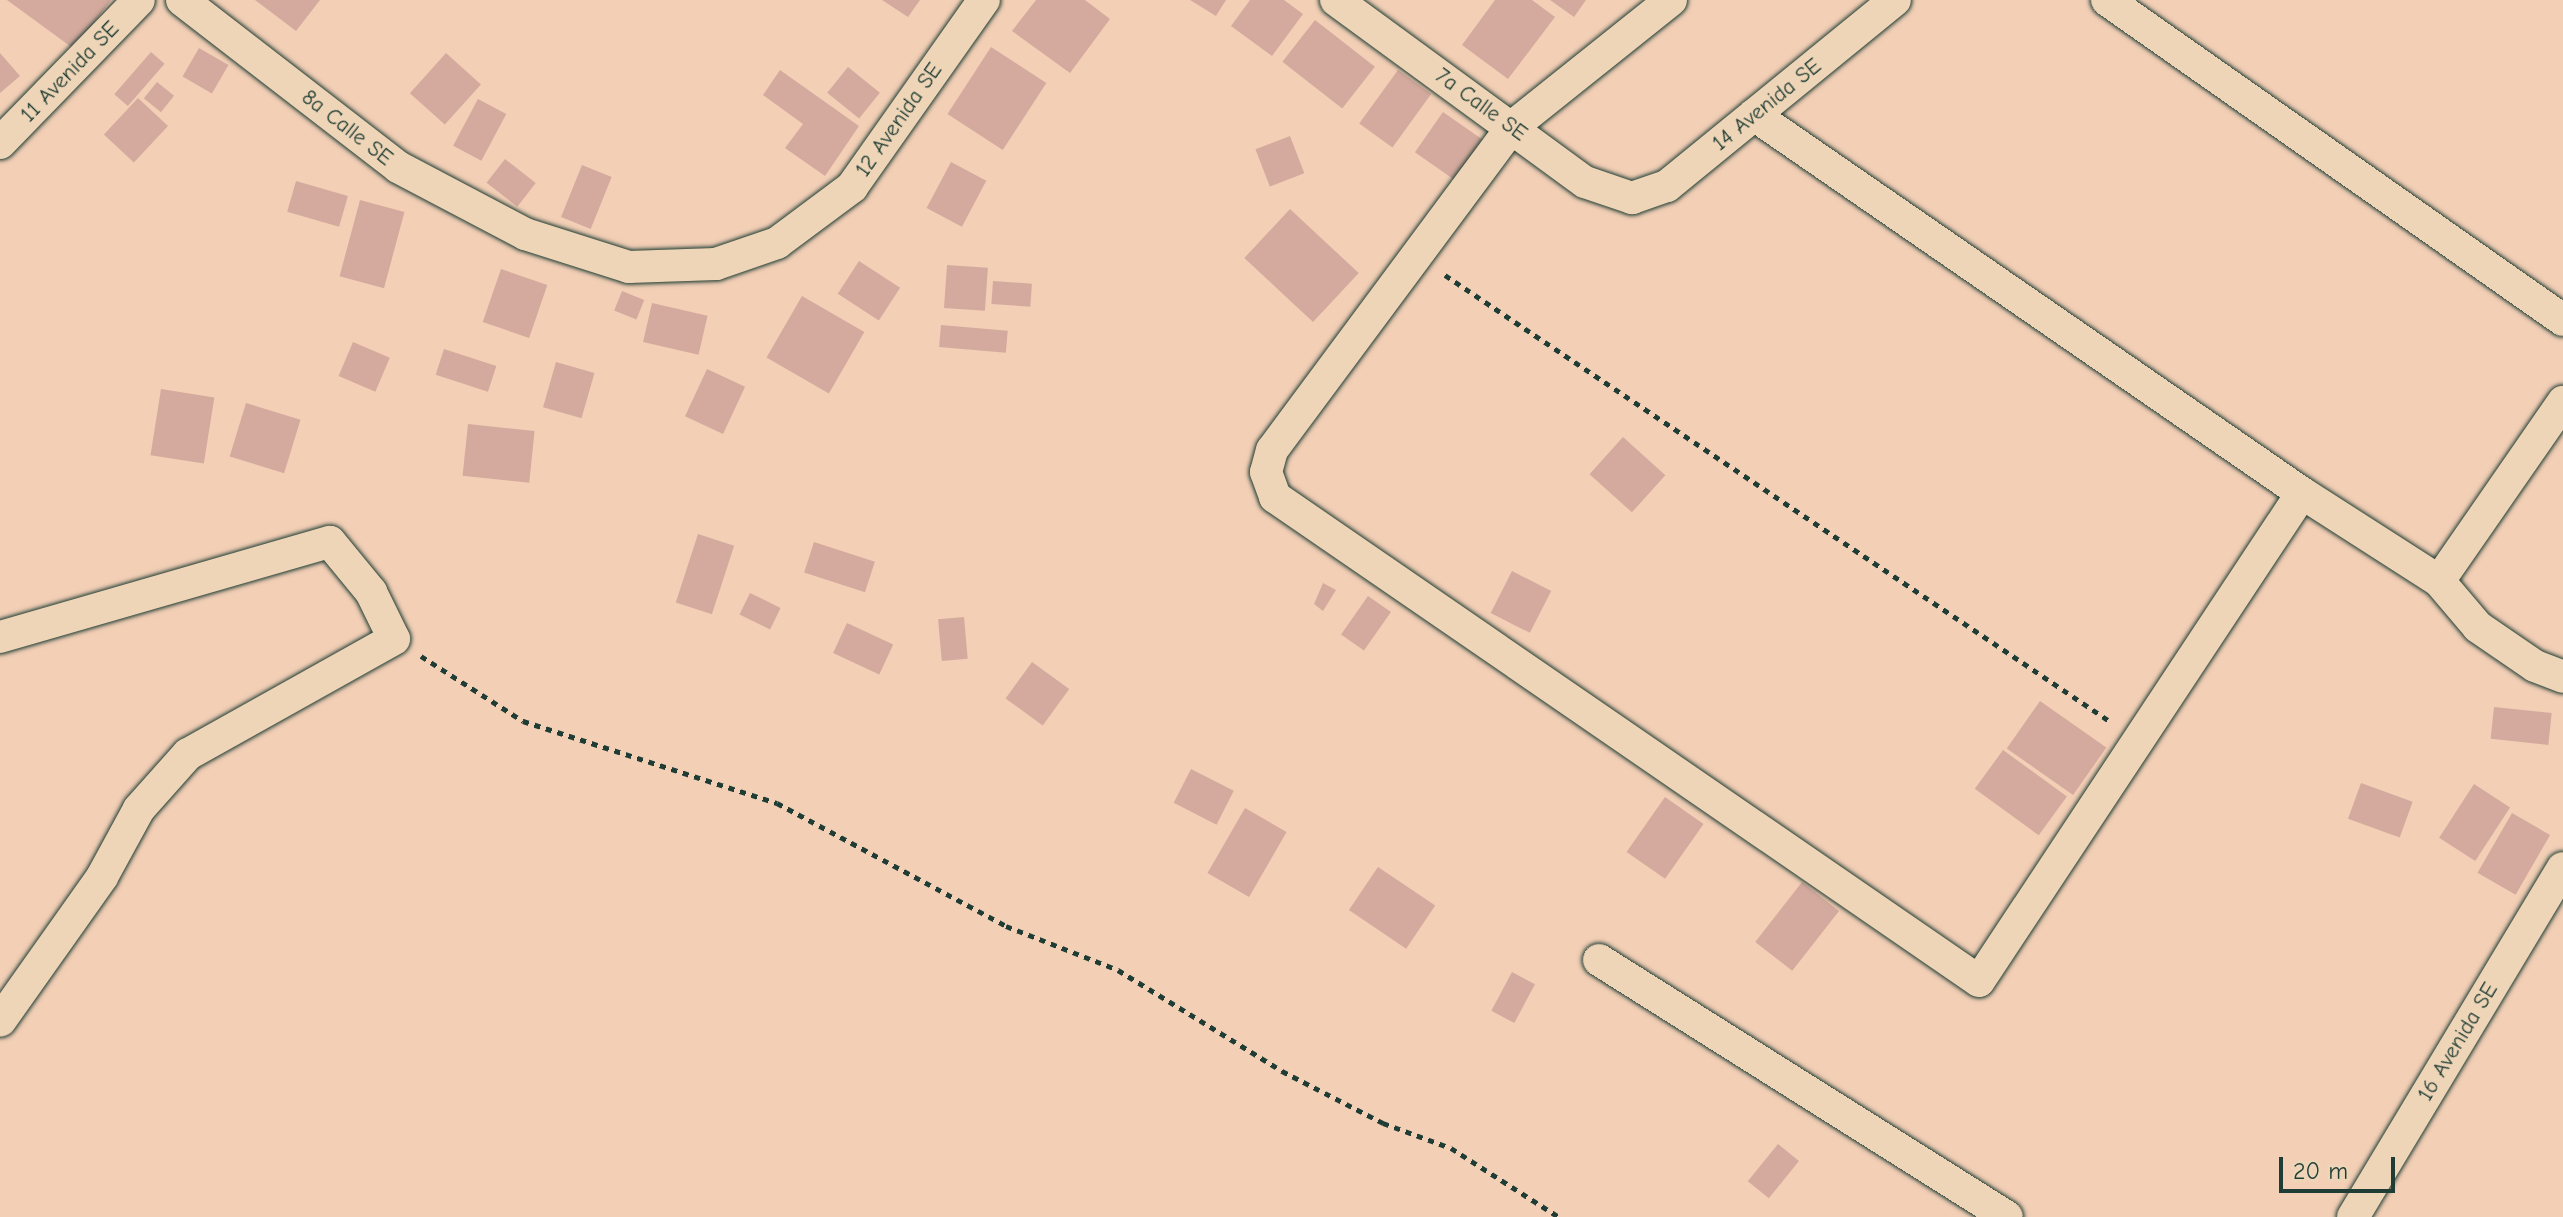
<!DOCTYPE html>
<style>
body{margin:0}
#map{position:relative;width:2563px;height:1217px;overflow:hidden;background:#f3cfb6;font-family:"Comic Neue",sans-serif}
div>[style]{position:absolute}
.building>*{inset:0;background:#d4aa9e;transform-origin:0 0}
.path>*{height:5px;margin-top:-2.5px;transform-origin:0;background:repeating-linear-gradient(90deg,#1f3d34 0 6px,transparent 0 12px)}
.roads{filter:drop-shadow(0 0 2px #1f3d34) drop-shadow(0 0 2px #1f3d34)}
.street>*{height:32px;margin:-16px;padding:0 16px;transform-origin:16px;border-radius:16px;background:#efd5b7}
span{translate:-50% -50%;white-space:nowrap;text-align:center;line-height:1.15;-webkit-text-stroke:8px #efd5b7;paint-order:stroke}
.street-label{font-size:22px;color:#1f3d34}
.scale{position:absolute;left:2279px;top:1157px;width:116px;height:36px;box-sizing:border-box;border:4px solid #1f3d34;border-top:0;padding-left:10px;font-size:24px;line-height:28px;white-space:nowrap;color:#1f3d34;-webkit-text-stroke:6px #efd5b7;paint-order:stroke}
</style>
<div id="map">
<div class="building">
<i style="clip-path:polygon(7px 0,111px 0,74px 49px)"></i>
<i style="clip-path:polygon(255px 0,320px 0,296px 31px)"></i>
<i style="clip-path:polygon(882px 0,920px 0,908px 17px)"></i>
<i style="clip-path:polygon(1036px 0,1085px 0,1110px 19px,1070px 73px,1012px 31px)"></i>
<i style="clip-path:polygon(1190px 0,1226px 0,1216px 16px)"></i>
<i style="clip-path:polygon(1250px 0,1284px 0,1303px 14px,1272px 56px,1231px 26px)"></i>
<i style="clip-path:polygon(1495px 0,1532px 0,1555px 17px,1508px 79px,1462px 45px)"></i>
<i style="clip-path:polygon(1550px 0,1586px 0,1574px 17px)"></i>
<i style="left:1315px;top:20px;width:76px;height:53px;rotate:38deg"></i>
<i style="left:991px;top:47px;width:66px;height:80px;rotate:33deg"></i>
<i style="left:199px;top:48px;width:34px;height:33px;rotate:30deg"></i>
<i style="left:151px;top:52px;width:18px;height:56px;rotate:41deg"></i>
<i style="clip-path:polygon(0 53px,20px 76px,0 93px)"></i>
<i style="left:446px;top:53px;width:47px;height:54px;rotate:42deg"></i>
<i style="left:848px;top:67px;width:41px;height:33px;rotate:39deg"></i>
<i style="clip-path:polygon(780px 70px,859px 126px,825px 176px,785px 148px,803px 124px,763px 95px)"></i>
<i style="left:1398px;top:70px;width:41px;height:66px;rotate:36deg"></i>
<i style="left:157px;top:82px;width:22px;height:21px;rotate:39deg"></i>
<i style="left:138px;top:98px;width:41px;height:50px;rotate:43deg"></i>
<i style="left:478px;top:99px;width:32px;height:53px;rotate:28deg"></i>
<i style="left:1443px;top:112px;width:49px;height:49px;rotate:35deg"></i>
<i style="left:1290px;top:136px;width:40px;height:37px;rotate:69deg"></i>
<i style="left:505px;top:159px;width:39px;height:30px;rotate:38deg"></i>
<i style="left:951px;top:162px;width:40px;height:52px;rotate:28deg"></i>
<i style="left:582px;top:165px;width:32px;height:56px;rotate:22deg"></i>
<i style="left:296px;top:181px;width:54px;height:32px;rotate:16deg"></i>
<i style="left:360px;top:200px;width:46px;height:79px;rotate:15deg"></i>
<i style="left:1290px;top:209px;width:94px;height:67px;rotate:43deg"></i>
<i style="left:859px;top:261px;width:49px;height:39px;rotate:33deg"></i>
<i style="left:947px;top:265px;width:41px;height:43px;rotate:4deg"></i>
<i style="left:501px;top:269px;width:49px;height:56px;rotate:19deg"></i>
<i style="left:993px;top:281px;width:39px;height:23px;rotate:4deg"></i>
<i style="left:622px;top:291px;width:24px;height:21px;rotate:22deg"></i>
<i style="left:802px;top:296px;width:72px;height:71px;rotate:30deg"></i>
<i style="left:652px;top:303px;width:57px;height:40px;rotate:13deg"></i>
<i style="left:941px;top:325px;width:67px;height:22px;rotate:5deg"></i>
<i style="left:353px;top:342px;width:40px;height:37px;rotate:23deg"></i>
<i style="left:444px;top:349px;width:55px;height:27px;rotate:18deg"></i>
<i style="left:556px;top:362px;width:40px;height:47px;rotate:16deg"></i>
<i style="left:707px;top:369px;width:42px;height:52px;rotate:25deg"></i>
<i style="left:161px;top:389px;width:54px;height:67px;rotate:9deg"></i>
<i style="left:246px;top:403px;width:57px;height:56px;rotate:17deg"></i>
<i style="left:468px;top:424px;width:67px;height:52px;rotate:6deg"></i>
<i style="left:1623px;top:437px;width:57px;height:50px;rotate:42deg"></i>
<i style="left:698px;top:534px;width:38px;height:72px;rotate:18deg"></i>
<i style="left:814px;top:542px;width:64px;height:32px;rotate:18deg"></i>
<i style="left:1512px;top:571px;width:44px;height:47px;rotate:27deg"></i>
<i style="clip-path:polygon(1323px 583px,1336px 590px,1323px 611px,1314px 604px)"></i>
<i style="left:750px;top:593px;width:34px;height:24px;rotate:26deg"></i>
<i style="left:1368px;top:596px;width:28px;height:47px;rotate:35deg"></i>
<i style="left:964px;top:617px;width:42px;height:26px;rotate:85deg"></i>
<i style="left:847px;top:623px;width:51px;height:33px;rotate:25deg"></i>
<i style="left:1032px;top:662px;width:46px;height:45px;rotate:36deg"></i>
<i style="left:2040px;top:701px;width:81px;height:58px;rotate:35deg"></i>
<i style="left:2494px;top:707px;width:58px;height:32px;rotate:6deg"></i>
<i style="left:2003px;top:750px;width:79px;height:48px;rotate:36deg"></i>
<i style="left:1191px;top:769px;width:48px;height:38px;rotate:27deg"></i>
<i style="left:2361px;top:783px;width:55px;height:38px;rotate:20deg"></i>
<i style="left:2474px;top:784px;width:43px;height:64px;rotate:33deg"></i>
<i style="left:1665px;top:797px;width:47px;height:67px;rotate:35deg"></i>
<i style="left:1245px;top:808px;width:48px;height:75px;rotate:30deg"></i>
<i style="left:2512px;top:813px;width:44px;height:69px;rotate:30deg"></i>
<i style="left:1378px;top:867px;width:69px;height:52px;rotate:34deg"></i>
<i style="left:1802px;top:882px;width:47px;height:76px;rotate:38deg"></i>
<i style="left:1512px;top:972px;width:26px;height:44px;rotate:28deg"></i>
<i style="left:1778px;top:1144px;width:27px;height:48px;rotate:39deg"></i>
</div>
<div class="path">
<i style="left:1445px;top:275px;width:802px;rotate:33.87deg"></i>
<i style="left:421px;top:656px;width:121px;rotate:32.5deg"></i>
<i style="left:523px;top:721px;width:267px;rotate:17.9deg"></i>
<i style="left:777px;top:803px;width:260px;rotate:28.2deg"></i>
<i style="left:1006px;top:926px;width:120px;rotate:21.4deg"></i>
<i style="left:1118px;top:970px;width:193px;rotate:31.6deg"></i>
<i style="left:1282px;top:1071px;width:114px;rotate:27.2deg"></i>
<i style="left:1383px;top:1123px;width:72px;rotate:20.2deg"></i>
<i style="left:1451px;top:1148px;width:128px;rotate:32.6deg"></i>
</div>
<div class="roads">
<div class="street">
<i style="left:182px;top:0;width:273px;rotate:37.7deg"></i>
<i style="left:398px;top:167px;width:144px;rotate:27.8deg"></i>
<i style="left:525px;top:234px;width:109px;rotate:17.6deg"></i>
<i style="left:629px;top:267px;width:87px;rotate:-2deg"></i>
<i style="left:716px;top:264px;width:65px;rotate:-19deg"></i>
<i style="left:777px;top:243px;width:94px;rotate:-36.7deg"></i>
<i style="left:852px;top:187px;width:229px;rotate:-54.8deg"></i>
<i style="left:1336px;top:0;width:308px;rotate:36.2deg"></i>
<i style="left:1585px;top:182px;width:50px;rotate:18.8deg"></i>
<i style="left:1632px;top:198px;width:37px;rotate:-19deg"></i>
<i style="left:1667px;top:186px;width:294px;rotate:-39.2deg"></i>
<i style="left:1671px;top:0;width:203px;rotate:141.4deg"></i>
<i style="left:1512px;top:127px;width:402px;rotate:126.6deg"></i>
<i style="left:1272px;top:450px;width:23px;rotate:105deg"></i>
<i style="left:1266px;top:472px;width:27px;rotate:70deg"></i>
<i style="left:1275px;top:497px;width:854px;rotate:34.51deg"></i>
<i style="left:1979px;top:981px;width:585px;rotate:-56.5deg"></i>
<i style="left:2107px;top:0;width:557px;rotate:35.06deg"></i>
<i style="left:1754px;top:115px;width:666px;rotate:34.6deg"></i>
<i style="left:2302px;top:493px;width:163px;rotate:32.7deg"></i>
<i style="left:2439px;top:581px;width:60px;rotate:49.7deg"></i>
<i style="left:2478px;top:627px;width:69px;rotate:34.4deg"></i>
<i style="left:2535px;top:666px;width:30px;rotate:21deg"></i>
<i style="left:0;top:143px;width:199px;rotate:-45.8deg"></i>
<i style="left:2439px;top:581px;width:218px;rotate:-55.3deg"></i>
<i style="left:0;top:637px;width:343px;rotate:-16.1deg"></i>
<i style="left:330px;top:542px;width:65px;rotate:50.6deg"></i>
<i style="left:371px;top:592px;width:52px;rotate:63.9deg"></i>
<i style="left:394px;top:639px;width:236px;rotate:150.8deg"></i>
<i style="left:188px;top:754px;width:74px;rotate:131.7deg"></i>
<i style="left:139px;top:809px;width:77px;rotate:118.6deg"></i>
<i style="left:102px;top:877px;width:176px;rotate:125.3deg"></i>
<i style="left:1599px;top:960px;width:482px;rotate:32.2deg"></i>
<i style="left:2353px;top:1217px;width:407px;rotate:-59deg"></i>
</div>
</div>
<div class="street-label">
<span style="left:70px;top:72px;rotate:-46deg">11 Avenida SE</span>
<span style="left:1481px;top:105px;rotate:36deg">7a Calle SE</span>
<span style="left:1767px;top:105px;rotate:-39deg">14 Avenida SE</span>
<span style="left:899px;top:120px;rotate:-55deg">12 Avenida SE</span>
<span style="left:347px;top:128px;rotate:38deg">8a Calle SE</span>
<span style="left:2458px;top:1042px;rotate:-59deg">16 Avenida SE</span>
</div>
<div class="scale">20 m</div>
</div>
